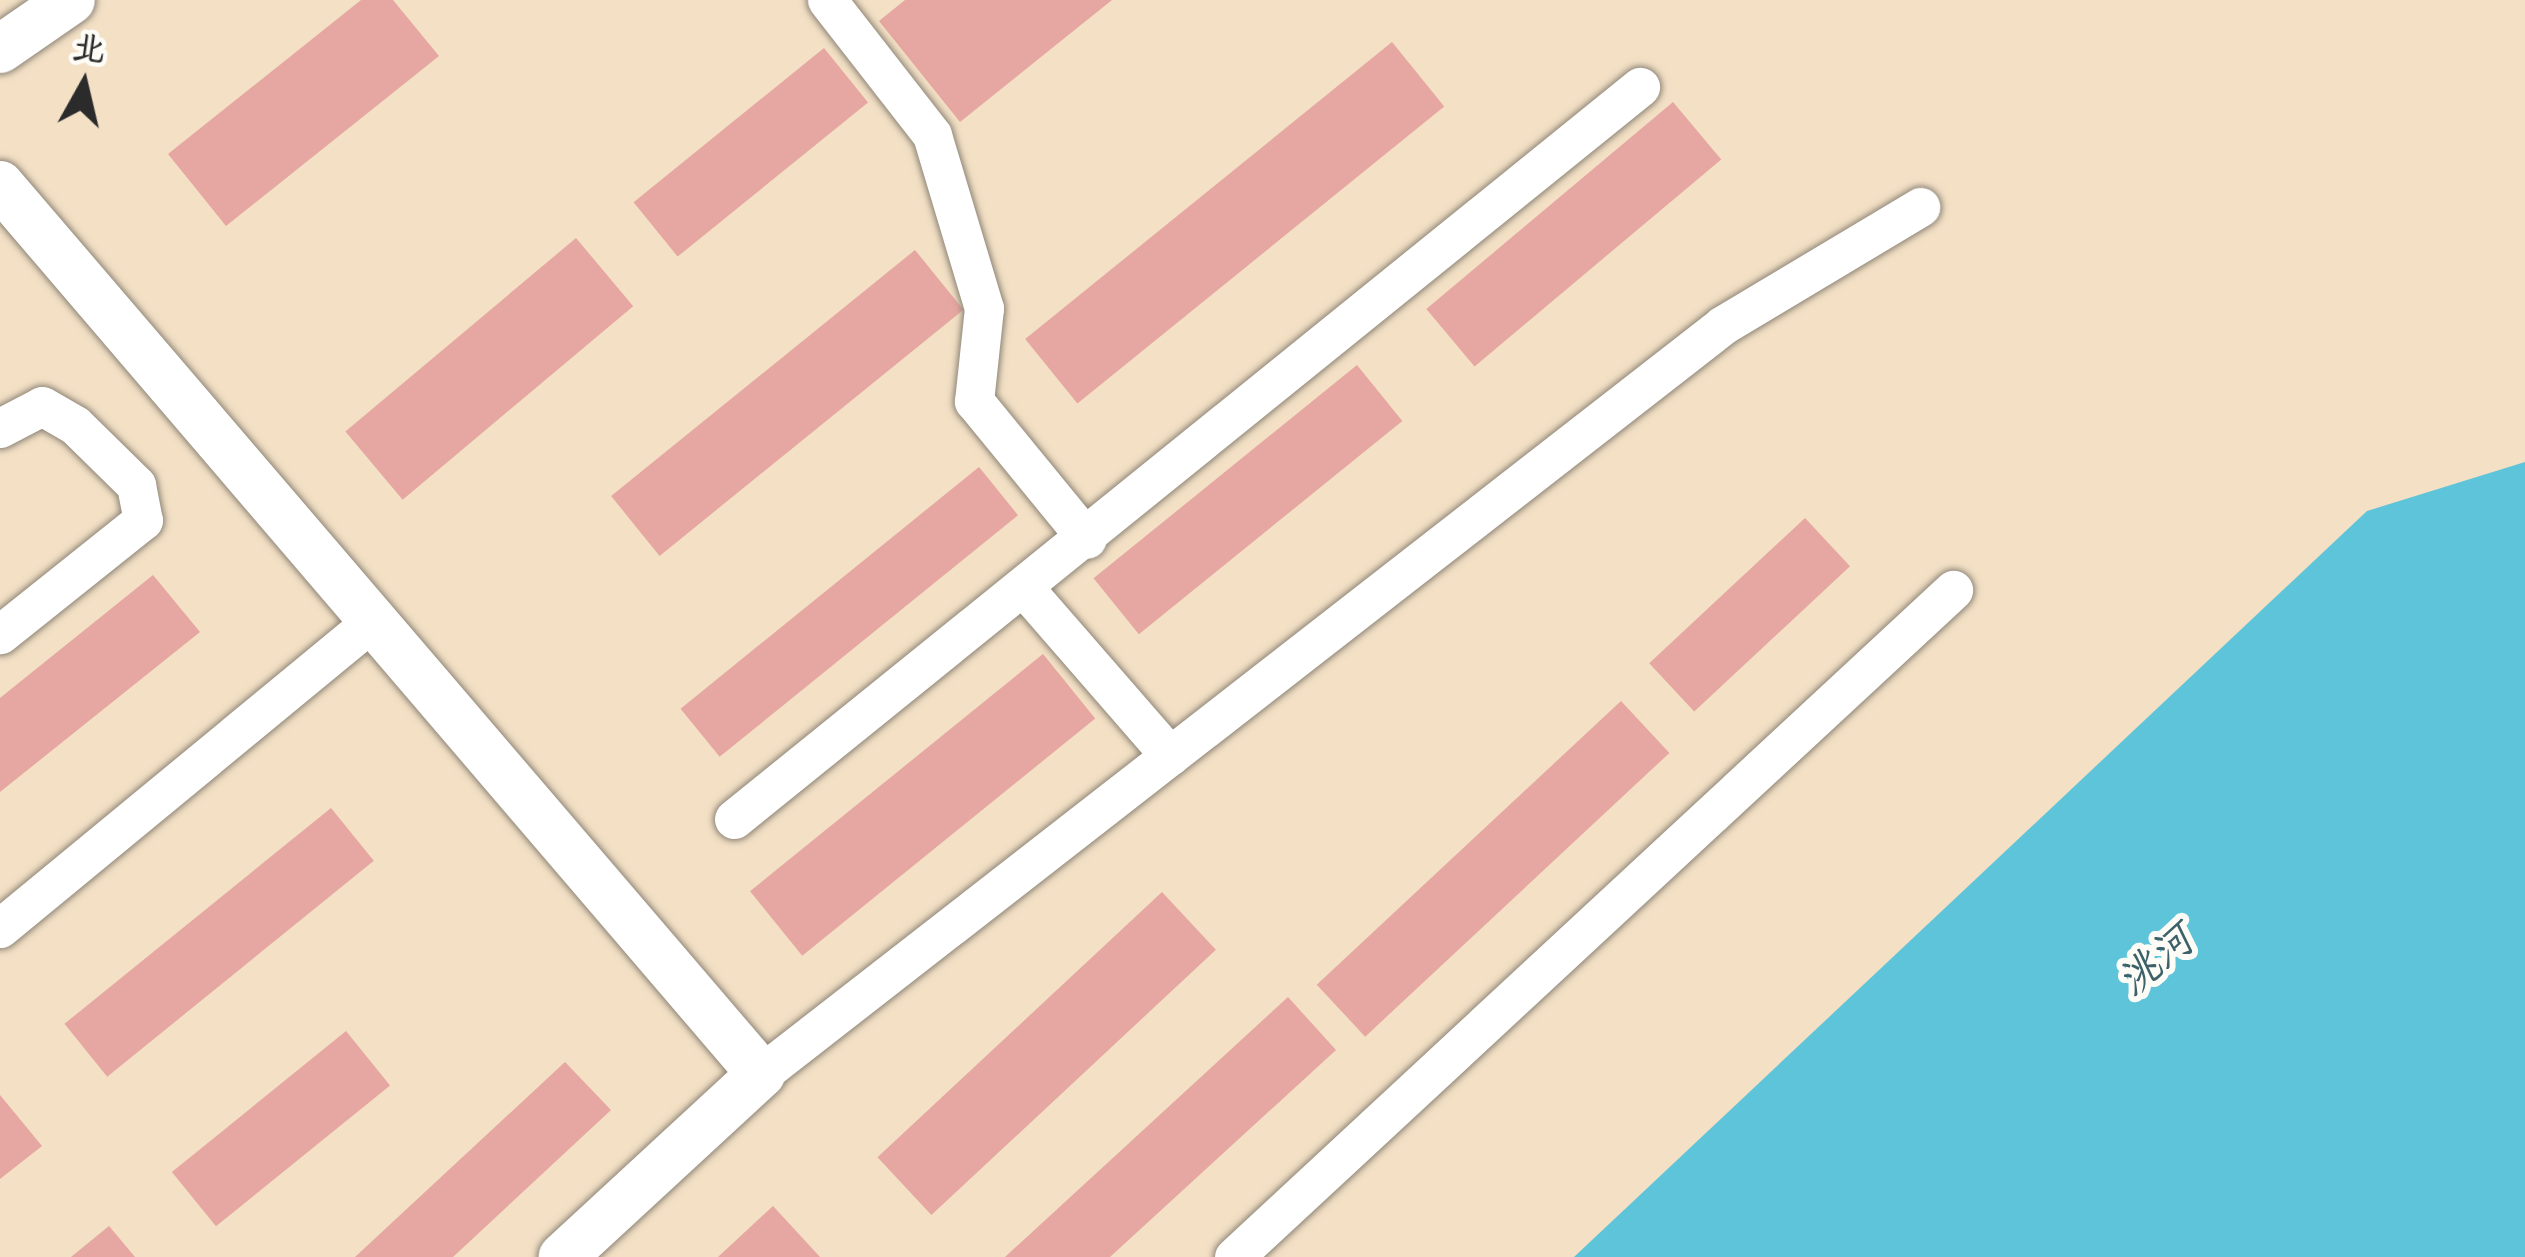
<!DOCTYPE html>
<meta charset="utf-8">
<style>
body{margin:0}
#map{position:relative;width:2525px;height:1257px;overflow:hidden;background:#f3e0c5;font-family:"Comic Neue","LXGW WenKai TC",sans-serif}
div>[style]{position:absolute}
.water>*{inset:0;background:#5dc4da}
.building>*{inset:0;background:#e6a6a1;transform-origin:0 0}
.roads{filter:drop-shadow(0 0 3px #8f8678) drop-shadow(0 0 3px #8f8678)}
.minor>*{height:39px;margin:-19.5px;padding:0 19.5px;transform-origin:19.5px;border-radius:19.5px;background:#fff}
.tertiary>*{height:48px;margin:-24px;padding:0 24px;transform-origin:24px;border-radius:24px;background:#fff}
span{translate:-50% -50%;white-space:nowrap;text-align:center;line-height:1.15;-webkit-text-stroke:12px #fdfcf7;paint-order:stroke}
.water-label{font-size:42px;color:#3c6168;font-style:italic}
.north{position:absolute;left:24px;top:24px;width:120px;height:120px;-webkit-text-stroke:9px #fdfcf7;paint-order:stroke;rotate:8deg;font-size:33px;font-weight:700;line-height:48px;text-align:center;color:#2b2b2b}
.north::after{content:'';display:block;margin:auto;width:42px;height:54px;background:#2b2b2b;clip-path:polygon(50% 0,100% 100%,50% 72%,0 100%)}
</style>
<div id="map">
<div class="water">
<i style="clip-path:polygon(2525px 462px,2525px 1257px,1574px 1257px,2367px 511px)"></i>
</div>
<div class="building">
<i style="clip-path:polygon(361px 0,393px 0,439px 56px,226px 226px,168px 154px)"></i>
<i style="clip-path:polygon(905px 0,1112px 0,960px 122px,879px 21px)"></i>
<i style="left:1392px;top:42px;width:83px;height:472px;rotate:51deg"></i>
<i style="left:824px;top:48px;width:70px;height:245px;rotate:51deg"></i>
<i style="left:1673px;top:102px;width:75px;height:322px;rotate:50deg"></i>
<i style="left:576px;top:238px;width:89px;height:301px;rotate:50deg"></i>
<i style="left:915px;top:250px;width:77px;height:391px;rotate:51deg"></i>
<i style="left:1357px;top:365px;width:72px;height:339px;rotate:51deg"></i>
<i style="left:979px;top:467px;width:62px;height:384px;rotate:51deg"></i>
<i style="left:1805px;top:518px;width:66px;height:213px;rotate:47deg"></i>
<i style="clip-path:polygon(153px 575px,200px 632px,0 792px,0 698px)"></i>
<i style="left:1043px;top:654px;width:83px;height:377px;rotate:51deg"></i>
<i style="left:1621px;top:701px;width:71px;height:416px;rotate:47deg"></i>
<i style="left:331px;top:808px;width:68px;height:343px;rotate:51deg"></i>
<i style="left:1162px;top:892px;width:79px;height:389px;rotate:47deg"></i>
<i style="clip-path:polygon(1288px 997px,1336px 1050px,1110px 1257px,1005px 1257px)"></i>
<i style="left:346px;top:1031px;width:70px;height:224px;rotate:51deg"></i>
<i style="clip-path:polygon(565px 1062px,611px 1110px,453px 1257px,355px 1257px)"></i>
<i style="clip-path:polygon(0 1095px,42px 1146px,0 1179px)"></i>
<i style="clip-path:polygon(773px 1206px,820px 1257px,718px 1257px)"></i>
<i style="clip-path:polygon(109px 1226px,135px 1257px,71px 1257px)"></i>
</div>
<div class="roads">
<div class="minor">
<i style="left:827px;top:0;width:171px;rotate:52.1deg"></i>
<i style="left:932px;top:135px;width:181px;rotate:73.3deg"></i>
<i style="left:984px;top:308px;width:94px;rotate:96.1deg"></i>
<i style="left:974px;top:401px;width:178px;rotate:50.7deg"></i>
<i style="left:0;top:428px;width:47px;rotate:-27.6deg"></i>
<i style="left:42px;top:406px;width:38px;rotate:30deg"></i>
<i style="left:75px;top:425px;width:86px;rotate:44.5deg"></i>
<i style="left:136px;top:485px;width:36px;rotate:79deg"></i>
<i style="left:143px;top:520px;width:183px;rotate:141.4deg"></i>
<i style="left:1025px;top:589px;width:221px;rotate:49deg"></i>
<i style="left:734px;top:819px;width:1165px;rotate:-38.94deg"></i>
<i style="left:0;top:928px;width:484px;rotate:-39.5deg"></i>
<i style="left:761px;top:1074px;width:1219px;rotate:-37.9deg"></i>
<i style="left:1723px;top:325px;width:230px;rotate:-30.9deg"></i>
<i style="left:1234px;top:1257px;width:981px;rotate:-42.85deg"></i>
</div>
<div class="tertiary">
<i style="left:0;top:49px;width:86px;rotate:-34.6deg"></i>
<i style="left:0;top:185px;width:1170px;rotate:49.44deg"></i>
<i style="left:761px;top:1074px;width:270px;rotate:137.3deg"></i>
</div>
</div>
<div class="water-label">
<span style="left:2156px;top:961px;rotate:-40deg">洮河</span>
</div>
<div class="north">北</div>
</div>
